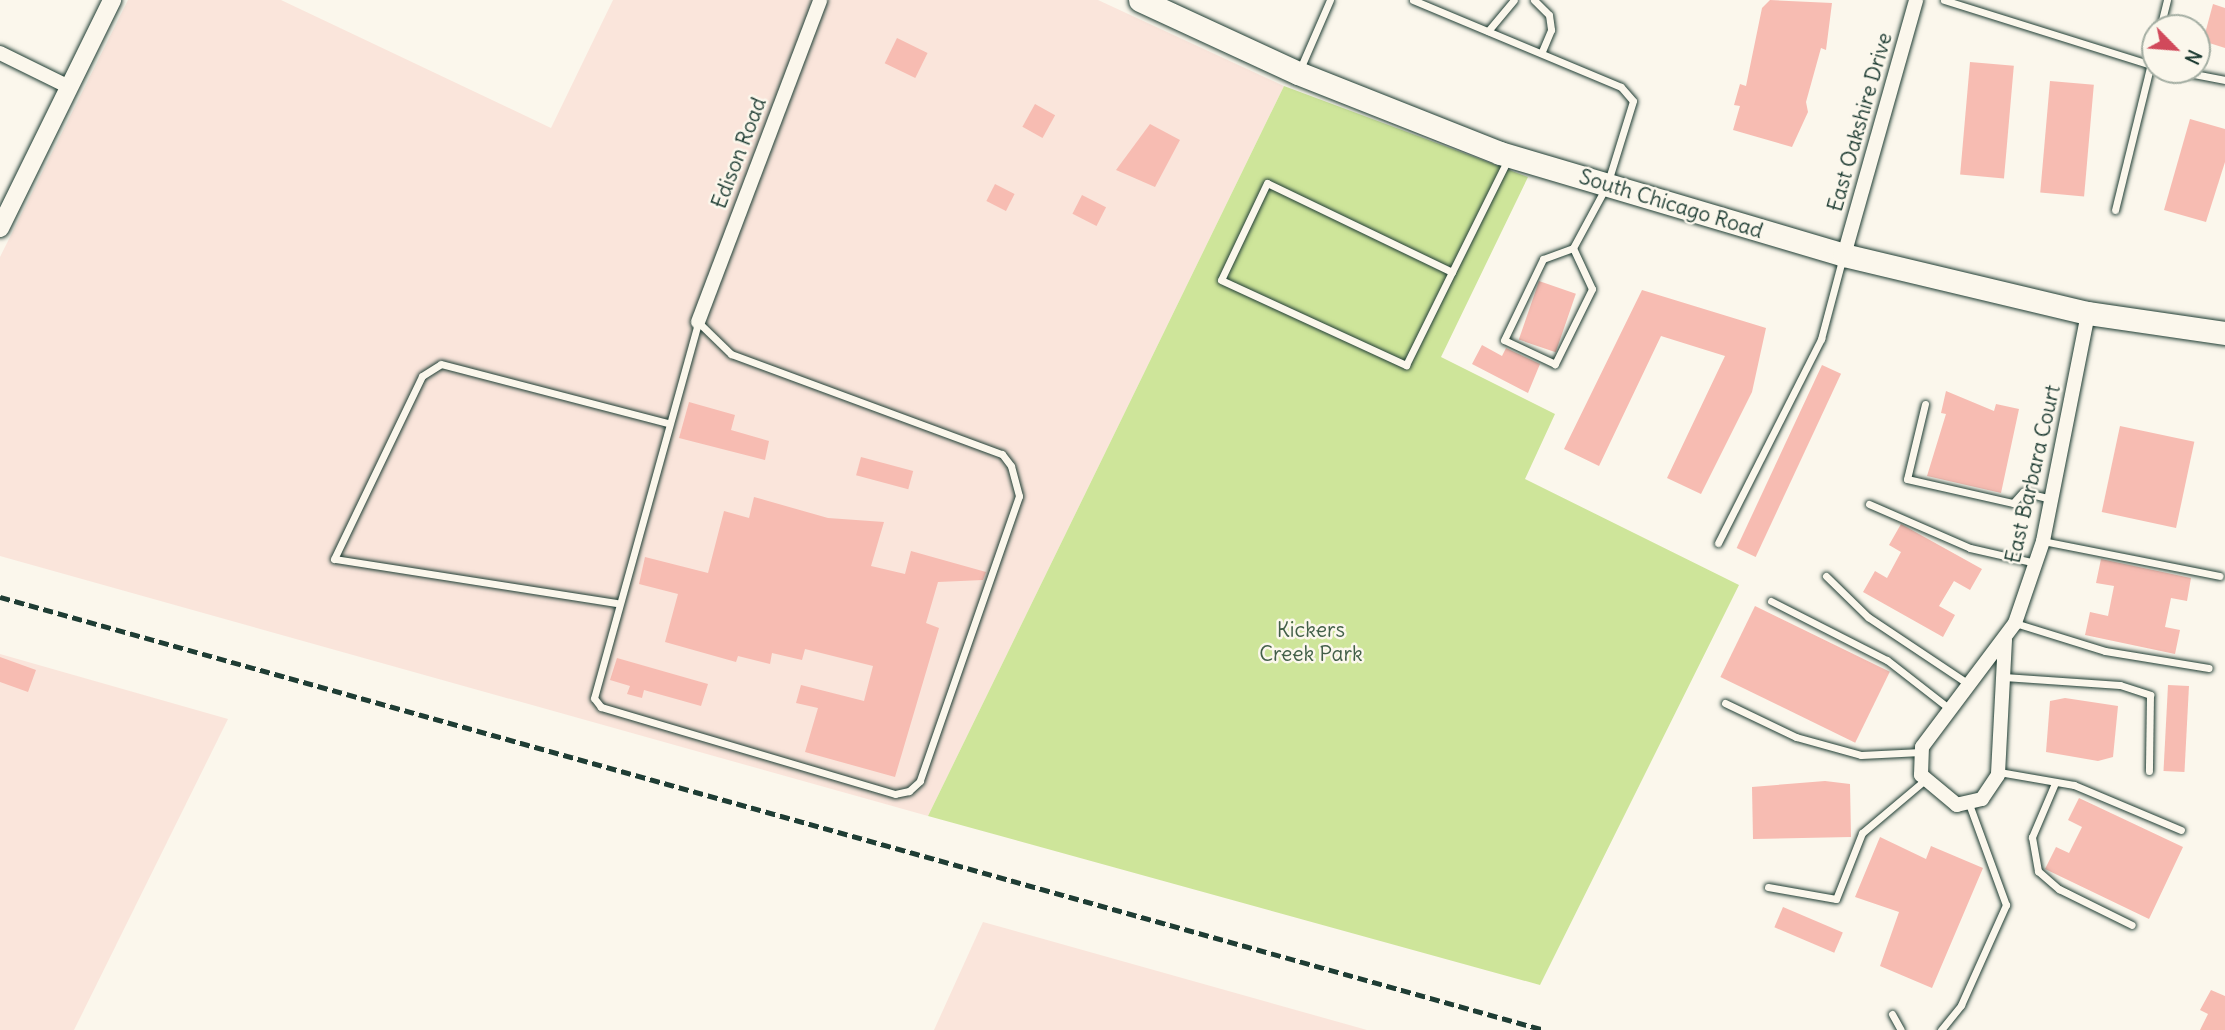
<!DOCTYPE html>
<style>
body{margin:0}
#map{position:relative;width:2225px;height:1030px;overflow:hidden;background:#fbf7ec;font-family:Delius,sans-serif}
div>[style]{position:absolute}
.built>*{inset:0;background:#fae5db}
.green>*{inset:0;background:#cee59a}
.building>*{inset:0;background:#f7bcb2;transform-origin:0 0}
.roads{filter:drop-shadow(0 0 2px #1f3d34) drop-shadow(0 0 2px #1f3d34)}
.service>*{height:7px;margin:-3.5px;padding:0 3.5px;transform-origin:3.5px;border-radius:3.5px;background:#fbf7ec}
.minor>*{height:14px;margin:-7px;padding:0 7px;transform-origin:7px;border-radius:7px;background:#fbf7ec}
.tertiary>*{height:18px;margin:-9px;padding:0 9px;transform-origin:9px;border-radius:9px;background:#fbf7ec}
.primary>*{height:23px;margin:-11.5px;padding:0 11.5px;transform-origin:11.5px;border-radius:11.5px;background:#fbf7ec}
.rail>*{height:5px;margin-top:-2.5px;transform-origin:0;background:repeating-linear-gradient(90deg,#1f3d34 0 10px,transparent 0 15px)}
span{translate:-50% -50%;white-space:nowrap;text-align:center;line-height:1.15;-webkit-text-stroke:5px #fbf7ec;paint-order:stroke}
.street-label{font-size:21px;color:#1f3d34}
.park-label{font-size:21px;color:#425f48}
.north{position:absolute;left:2141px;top:14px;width:70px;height:70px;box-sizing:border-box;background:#fbf7ec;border:2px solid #a3ada2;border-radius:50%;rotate:115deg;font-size:19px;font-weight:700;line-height:28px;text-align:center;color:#1f3d34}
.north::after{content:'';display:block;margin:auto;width:24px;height:32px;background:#d1495b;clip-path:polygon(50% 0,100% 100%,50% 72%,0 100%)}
</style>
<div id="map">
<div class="built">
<i style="clip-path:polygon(128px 0,281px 0,551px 128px,613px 0,1098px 0,1284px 86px,928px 816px,0 556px,0 257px)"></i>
<i style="clip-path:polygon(0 654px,228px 719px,74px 1030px,0 1030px)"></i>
<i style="clip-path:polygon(983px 922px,1367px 1030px,934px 1030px)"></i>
</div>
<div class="green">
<i style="clip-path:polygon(1284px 86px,1528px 177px,1441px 357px,1555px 414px,1525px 479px,1739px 585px,1540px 985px,928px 816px)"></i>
</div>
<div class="building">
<i style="clip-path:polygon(1770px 0,1832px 3px,1826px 50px,1821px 48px,1806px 102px,1808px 112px,1792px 147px,1733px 130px,1740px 106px,1734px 105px,1740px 84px,1746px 86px,1762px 8px)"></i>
<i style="clip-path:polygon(2213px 4px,2225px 8px,2225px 48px,2203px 41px)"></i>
<i style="left:897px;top:38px;width:34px;height:28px;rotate:26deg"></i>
<i style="left:1970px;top:62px;width:44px;height:113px;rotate:5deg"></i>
<i style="left:2050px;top:81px;width:44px;height:112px;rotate:5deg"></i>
<i style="left:1035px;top:104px;width:23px;height:26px;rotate:29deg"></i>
<i style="clip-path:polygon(2190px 119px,2225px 129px,2225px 162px,2206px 222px,2164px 210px)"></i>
<i style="clip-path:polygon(1150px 124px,1180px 140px,1155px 187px,1116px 170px)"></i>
<i style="left:995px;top:184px;width:22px;height:19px;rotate:27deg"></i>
<i style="left:1082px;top:195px;width:27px;height:21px;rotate:27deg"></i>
<i style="left:1539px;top:281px;width:39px;height:62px;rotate:19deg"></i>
<i style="clip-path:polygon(1642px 290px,1766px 328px,1752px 392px,1701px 494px,1667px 478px,1725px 356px,1661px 336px,1599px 466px,1564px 449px)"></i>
<i style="clip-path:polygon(1482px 345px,1502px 356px,1506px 348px,1540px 364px,1528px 393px,1472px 364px)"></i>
<i style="left:1822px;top:365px;width:21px;height:202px;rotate:25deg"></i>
<i style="clip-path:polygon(1946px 391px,1994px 411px,1996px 404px,2019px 409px,2001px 493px,1927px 476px,1946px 414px,1941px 413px)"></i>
<i style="clip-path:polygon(689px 402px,735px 415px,731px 430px,769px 441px,765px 460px,679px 438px)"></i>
<i style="left:2120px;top:426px;width:76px;height:88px;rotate:12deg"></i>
<i style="left:861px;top:457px;width:54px;height:19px;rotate:15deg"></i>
<i style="clip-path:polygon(754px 497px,828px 518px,884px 522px,871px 566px,905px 574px,911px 551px,986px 572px,983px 580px,938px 582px,926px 623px,939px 628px,895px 777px,805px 752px,818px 708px,796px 703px,801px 685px,864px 701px,873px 666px,805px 649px,802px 660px,772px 653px,770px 664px,738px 656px,736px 662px,665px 642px,678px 594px,639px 584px,645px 557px,708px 573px,724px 511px,749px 518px)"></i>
<i style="clip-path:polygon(1901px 524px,1982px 569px,1970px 590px,1954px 581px,1939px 606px,1955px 615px,1943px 637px,1863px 592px,1875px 571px,1887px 578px,1901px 552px,1889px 545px)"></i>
<i style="clip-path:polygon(2101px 559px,2191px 578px,2187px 601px,2171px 598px,2165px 627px,2180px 630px,2175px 654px,2085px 635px,2090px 612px,2108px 616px,2114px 586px,2096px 583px)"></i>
<i style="left:1755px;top:606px;width:150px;height:79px;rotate:26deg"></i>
<i style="clip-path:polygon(0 657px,36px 670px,28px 692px,0 682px)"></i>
<i style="clip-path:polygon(617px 658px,708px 684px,701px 706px,644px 690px,642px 698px,627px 694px,630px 686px,610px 680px)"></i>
<i style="left:2168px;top:685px;width:21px;height:86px;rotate:3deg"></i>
<i style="clip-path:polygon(2065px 698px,2118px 706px,2113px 757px,2098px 761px,2046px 752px,2050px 701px)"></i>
<i style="clip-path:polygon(1825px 781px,1850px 784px,1851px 837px,1753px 839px,1752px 787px)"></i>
<i style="clip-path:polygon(2079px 798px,2183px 847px,2149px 919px,2045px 869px,2056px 847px,2069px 853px,2082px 827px,2068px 820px)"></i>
<i style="clip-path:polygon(1880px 837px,1926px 859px,1931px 846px,1983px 868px,1932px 988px,1880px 966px,1899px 912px,1855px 897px)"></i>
<i style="left:1783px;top:907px;width:65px;height:22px;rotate:23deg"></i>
<i style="clip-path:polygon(2211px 990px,2225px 996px,2225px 1030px,2200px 1030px,2208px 1014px,2200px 1010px)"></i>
</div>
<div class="roads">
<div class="service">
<i style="left:1413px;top:0;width:225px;rotate:22.7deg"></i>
<i style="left:1621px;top:87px;width:18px;rotate:49deg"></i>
<i style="left:1633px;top:101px;width:88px;rotate:107.2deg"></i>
<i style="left:1607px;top:185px;width:72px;rotate:118.4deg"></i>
<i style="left:1573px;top:248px;width:45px;rotate:65.1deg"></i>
<i style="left:1592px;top:289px;width:84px;rotate:116.3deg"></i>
<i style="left:1555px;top:364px;width:56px;rotate:-154.8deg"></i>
<i style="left:1504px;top:340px;width:90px;rotate:-64.3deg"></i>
<i style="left:1543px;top:259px;width:32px;rotate:-20deg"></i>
<i style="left:1534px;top:0;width:21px;rotate:45deg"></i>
<i style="left:1549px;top:15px;width:15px;rotate:82deg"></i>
<i style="left:1551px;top:30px;width:25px;rotate:113deg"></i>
<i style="left:1944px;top:0;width:221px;rotate:17.4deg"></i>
<i style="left:2160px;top:28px;width:29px;rotate:-76deg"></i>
<i style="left:1488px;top:31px;width:40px;rotate:-50deg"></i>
<i style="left:1300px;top:69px;width:75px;rotate:-66.5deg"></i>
<i style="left:2173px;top:70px;width:53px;rotate:10.9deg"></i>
<i style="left:2115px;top:210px;width:168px;rotate:-76.2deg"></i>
<i style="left:1452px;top:272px;width:205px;rotate:-154.3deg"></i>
<i style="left:1267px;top:183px;width:107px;rotate:115.4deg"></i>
<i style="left:1221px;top:280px;width:204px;rotate:24.7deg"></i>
<i style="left:1406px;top:365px;width:104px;rotate:-63.7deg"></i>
<i style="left:1452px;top:272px;width:126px;rotate:-63.6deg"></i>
<i style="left:698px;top:322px;width:46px;rotate:44.1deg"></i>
<i style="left:731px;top:354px;width:289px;rotate:20.3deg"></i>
<i style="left:1002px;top:454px;width:15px;rotate:53deg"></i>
<i style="left:1011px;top:466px;width:31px;rotate:75deg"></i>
<i style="left:1019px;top:496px;width:302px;rotate:109.2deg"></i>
<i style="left:920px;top:781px;width:15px;rotate:138deg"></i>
<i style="left:909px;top:791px;width:14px;rotate:168deg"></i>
<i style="left:895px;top:794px;width:307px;rotate:-163.5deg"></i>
<i style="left:601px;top:707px;width:11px;rotate:-128deg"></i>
<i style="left:594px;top:698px;width:390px;rotate:-74.5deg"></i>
<i style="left:1925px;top:404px;width:77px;rotate:103.5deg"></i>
<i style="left:1907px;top:479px;width:109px;rotate:12.8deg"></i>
<i style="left:2013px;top:503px;width:15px;rotate:-48deg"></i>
<i style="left:2023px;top:492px;width:30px;rotate:14deg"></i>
<i style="left:1869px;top:504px;width:110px;rotate:23.5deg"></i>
<i style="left:1970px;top:548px;width:68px;rotate:12.8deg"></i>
<i style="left:2043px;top:541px;width:180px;rotate:11.2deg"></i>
<i style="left:1718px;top:543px;width:229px;rotate:-63.2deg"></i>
<i style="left:1821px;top:339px;width:82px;rotate:-75.1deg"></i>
<i style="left:1826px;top:576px;width:59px;rotate:44.3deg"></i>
<i style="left:1868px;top:617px;width:123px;rotate:33.7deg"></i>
<i style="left:1771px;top:601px;width:130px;rotate:27deg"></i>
<i style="left:1887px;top:660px;width:80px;rotate:37.9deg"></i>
<i style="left:616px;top:603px;width:285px;rotate:-171.1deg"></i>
<i style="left:334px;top:559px;width:203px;rotate:-64.3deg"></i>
<i style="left:422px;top:376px;width:22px;rotate:-32deg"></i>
<i style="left:441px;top:364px;width:235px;rotate:14.6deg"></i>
<i style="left:2015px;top:623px;width:94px;rotate:17.3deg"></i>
<i style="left:2105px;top:651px;width:105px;rotate:9.3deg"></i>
<i style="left:2004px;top:677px;width:116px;rotate:3.9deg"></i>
<i style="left:2120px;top:685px;width:32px;rotate:18deg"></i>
<i style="left:2150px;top:695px;width:76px;rotate:90.8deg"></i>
<i style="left:1725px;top:703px;width:79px;rotate:25.6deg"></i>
<i style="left:1796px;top:737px;width:67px;rotate:15.5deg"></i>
<i style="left:1861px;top:755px;width:60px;rotate:-2.9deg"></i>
<i style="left:1999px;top:772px;width:76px;rotate:9.8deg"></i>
<i style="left:2074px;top:785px;width:116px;rotate:22.8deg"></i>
<i style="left:2055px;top:783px;width:59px;rotate:113.1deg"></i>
<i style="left:2032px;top:837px;width:35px;rotate:80deg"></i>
<i style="left:2038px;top:871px;width:28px;rotate:41deg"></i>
<i style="left:2059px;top:889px;width:81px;rotate:26.3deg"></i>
<i style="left:1768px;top:887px;width:69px;rotate:10deg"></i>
<i style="left:1836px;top:899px;width:71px;rotate:-68.5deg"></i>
<i style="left:1862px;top:833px;width:82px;rotate:-40.1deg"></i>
<i style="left:1892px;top:1014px;width:18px;rotate:61deg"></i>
<i style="left:1941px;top:1030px;width:32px;rotate:-51deg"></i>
<i style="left:1961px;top:1005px;width:110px;rotate:-65.8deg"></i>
<i style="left:2006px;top:905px;width:108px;rotate:-110.1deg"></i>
</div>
<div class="minor">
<i style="left:0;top:53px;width:77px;rotate:26.2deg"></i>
<i style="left:1844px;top:255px;width:265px;rotate:-74.2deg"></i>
<i style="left:698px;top:322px;width:344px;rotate:-69.2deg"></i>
<i style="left:2005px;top:640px;width:135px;rotate:93deg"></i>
<i style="left:1998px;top:775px;width:29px;rotate:124deg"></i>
<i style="left:1982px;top:799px;width:26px;rotate:167deg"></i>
<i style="left:1957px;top:805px;width:47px;rotate:-140.2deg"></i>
<i style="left:1921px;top:775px;width:28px;rotate:-88deg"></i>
<i style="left:1922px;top:747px;width:155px;rotate:-53.1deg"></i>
<i style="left:2015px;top:623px;width:87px;rotate:-71.1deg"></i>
<i style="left:2043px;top:541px;width:232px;rotate:-78.8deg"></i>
</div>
<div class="tertiary">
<i style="left:0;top:228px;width:254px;rotate:-63.8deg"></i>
</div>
<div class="primary">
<i style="left:1140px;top:0;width:174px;rotate:24.8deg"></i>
<i style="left:1298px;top:73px;width:217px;rotate:21.6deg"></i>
<i style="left:1500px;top:153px;width:359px;rotate:16.5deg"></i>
<i style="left:1844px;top:255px;width:251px;rotate:13.4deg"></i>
<i style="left:2088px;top:313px;width:138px;rotate:8.3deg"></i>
</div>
</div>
<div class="rail">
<i style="left:0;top:597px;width:1605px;rotate:15.66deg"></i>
</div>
<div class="street-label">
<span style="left:1860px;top:122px;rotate:-74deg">East Oakshire Drive</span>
<span style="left:739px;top:153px;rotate:-69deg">Edison Road</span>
<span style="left:1671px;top:204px;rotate:17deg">South Chicago Road</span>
<span style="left:2033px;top:474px;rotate:-77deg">East Barbara Court</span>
</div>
<div class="park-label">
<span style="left:1311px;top:642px">Kickers<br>Creek Park</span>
</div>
<div class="north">N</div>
</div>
